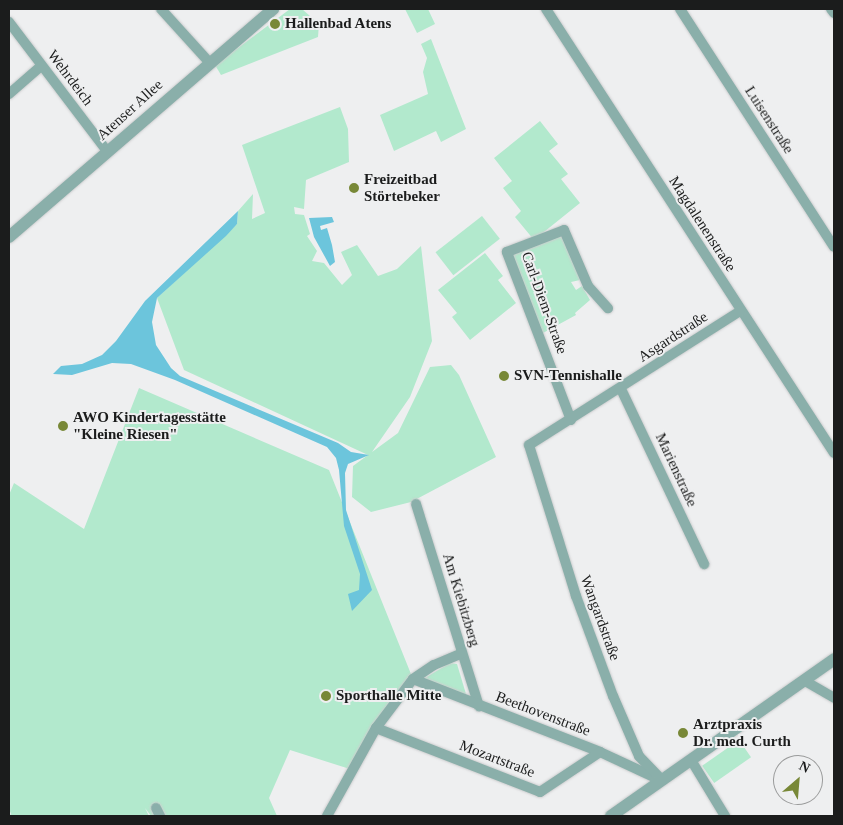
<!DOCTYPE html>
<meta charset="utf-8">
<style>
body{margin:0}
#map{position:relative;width:843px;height:825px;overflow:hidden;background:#eeeff0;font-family:Georgia,serif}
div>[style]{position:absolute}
.green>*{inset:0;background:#b2e9cd;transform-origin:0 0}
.water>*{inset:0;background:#6cc5dc}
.roads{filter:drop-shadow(0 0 1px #cccdce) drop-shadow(0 0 1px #cccdce)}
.minor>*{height:10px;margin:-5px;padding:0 5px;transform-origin:5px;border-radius:5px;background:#8aafaa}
.tertiary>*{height:12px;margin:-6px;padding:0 6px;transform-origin:6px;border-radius:6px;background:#8aafaa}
.dots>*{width:14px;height:14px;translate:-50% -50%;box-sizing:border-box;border:2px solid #eeeff0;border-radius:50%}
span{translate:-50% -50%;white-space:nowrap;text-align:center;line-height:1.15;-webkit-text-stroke:4px #eeeff0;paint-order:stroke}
.poi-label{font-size:15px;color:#1b1c1c;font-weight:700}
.left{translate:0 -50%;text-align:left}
.street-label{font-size:15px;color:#1b1c1c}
.frame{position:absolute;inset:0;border:10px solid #1b1c1c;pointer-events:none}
.north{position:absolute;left:773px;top:755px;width:50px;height:50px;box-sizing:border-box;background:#eeeff0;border:1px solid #9a9b9b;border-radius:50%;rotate:27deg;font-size:14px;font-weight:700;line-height:20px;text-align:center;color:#1b1c1c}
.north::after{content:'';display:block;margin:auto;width:18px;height:22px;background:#788837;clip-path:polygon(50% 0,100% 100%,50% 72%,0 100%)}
</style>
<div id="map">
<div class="green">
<i style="clip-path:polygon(290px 9px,302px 9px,319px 24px,318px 37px,221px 75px,215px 65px)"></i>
<i style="clip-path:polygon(405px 9px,428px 9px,435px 24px,417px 33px)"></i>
<i style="clip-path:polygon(431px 39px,466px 129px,441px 142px,436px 131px,394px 151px,380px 115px,428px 94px,423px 72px,427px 58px,421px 44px)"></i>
<i style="clip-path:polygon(340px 107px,348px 129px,349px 162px,306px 180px,304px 209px,294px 207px,295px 214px,304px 215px,310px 234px,307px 236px,317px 251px,312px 261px,324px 263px,342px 285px,352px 275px,341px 252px,357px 245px,378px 276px,397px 269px,421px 246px,432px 341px,410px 397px,372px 452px,398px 433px,430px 367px,451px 365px,459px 375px,496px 457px,411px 502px,371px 512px,352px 497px,353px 466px,368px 455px,184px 370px,157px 298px,237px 224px,238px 211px,253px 194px,252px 219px,265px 213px,242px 145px)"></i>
<i style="clip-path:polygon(540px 121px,558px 144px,549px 151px,568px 174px,561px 179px,580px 203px,534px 240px,515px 217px,521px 211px,503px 188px,512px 181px,494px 158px)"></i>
<i style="left:482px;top:216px;width:29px;height:59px;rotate:52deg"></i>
<i style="clip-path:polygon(562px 232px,580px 280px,571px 282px,576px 290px,582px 286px,590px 300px,575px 313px,576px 315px,543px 333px,510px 253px)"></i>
<i style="clip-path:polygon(485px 253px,503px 276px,498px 280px,516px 303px,470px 340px,452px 317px,457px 313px,438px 290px)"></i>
<i style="clip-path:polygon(139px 388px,329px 470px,413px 679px,353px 770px,290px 750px,269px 798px,277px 816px,151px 816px,145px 808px,149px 816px,9px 816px,11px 814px,9px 809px,9px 495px,14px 483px,84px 529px)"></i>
<i style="clip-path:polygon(450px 663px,457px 664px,466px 694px,462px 696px,423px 679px)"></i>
<i style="left:739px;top:740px;width:21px;height:45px;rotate:55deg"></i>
</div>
<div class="water">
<i style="clip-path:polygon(238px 211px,237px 224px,226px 236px,157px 298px,152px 322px,156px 345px,171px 368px,180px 376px,338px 443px,351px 452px,369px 455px,348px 464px,345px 473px,346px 510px,372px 590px,352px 611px,348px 594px,359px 590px,360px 574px,344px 526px,339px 470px,336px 458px,327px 447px,175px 380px,131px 364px,112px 363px,72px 375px,53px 374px,61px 366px,82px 364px,102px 355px,116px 341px,145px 301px)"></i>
<i style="clip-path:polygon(332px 217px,334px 222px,320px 226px,321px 230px,327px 228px,332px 245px,335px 262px,330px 266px,314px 237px,309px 218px)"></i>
</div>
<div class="roads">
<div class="minor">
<i style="left:161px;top:9px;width:72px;rotate:47.8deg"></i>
<i style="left:546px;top:9px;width:529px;rotate:57.03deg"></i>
<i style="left:680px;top:9px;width:283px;rotate:57.1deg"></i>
<i style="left:831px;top:9px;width:5px;rotate:53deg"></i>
<i style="left:9px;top:22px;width:162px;rotate:52.8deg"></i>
<i style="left:9px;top:94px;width:43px;rotate:-41.2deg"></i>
<i style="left:621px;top:389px;width:194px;rotate:64.6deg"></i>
<i style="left:571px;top:420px;width:180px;rotate:-110.9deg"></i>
<i style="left:507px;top:252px;width:61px;rotate:-21.1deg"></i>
<i style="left:564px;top:230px;width:61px;rotate:66.8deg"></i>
<i style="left:588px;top:286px;width:30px;rotate:48deg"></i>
<i style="left:416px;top:504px;width:212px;rotate:72.7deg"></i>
<i style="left:413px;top:679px;width:201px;rotate:21.3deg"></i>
<i style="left:600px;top:752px;width:62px;rotate:24.9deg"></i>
<i style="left:805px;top:681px;width:34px;rotate:30deg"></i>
<i style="left:376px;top:728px;width:176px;rotate:21.3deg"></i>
<i style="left:540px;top:792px;width:72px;rotate:-33.7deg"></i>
<i style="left:691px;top:760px;width:66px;rotate:58.7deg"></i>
<i style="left:662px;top:780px;width:33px;rotate:-134deg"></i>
<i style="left:639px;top:756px;width:65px;rotate:-113.4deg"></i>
<i style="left:613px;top:696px;width:107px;rotate:-110.3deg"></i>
<i style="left:576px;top:596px;width:158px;rotate:-107.3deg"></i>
<i style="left:529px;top:445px;width:250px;rotate:-32.4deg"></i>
<i style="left:156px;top:808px;width:9px;rotate:63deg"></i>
<i style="left:327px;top:816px;width:101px;rotate:-60.9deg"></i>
<i style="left:376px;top:728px;width:61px;rotate:-52.9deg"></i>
<i style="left:413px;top:679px;width:25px;rotate:-34deg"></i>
<i style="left:434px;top:665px;width:30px;rotate:-23deg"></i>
</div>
<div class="tertiary">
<i style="left:9px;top:237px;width:349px;rotate:-40.8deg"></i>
<i style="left:611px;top:816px;width:273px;rotate:-35.1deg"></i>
</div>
</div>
<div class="dots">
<i style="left:275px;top:24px;background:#788837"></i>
<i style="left:354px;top:188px;background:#788837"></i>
<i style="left:504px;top:376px;background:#788837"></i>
<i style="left:63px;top:426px;background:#788837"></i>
<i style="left:326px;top:696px;background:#788837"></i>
<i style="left:683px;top:733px;background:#788837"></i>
</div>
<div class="poi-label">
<span class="left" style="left:285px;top:24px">Hallenbad Atens</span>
<span class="left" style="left:364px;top:188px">Freizeitbad<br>Störtebeker</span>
<span class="left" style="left:514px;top:376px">SVN-Tennishalle</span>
<span class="left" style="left:73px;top:426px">AWO Kindertagesstätte<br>"Kleine Riesen"</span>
<span class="left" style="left:336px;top:696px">Sporthalle Mitte</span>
<span class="left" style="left:693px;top:733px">Arztpraxis<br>Dr. med. Curth</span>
</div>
<div class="street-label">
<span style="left:70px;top:78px;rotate:53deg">Wehrdeich</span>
<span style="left:130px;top:110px;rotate:-42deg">Atenser Allee</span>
<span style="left:769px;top:120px;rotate:57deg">Luisenstraße</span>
<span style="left:702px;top:224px;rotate:57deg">Magdalenenstraße</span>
<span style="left:544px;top:303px;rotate:70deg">Carl-Diem-Straße</span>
<span style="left:673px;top:337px;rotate:-33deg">Asgardstraße</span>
<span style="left:676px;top:470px;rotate:65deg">Marienstraße</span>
<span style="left:461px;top:600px;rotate:73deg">Am Kiebitzberg</span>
<span style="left:600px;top:618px;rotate:70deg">Wangardstraße</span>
<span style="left:543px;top:714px;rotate:21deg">Beethovenstraße</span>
<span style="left:497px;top:759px;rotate:21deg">Mozartstraße</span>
</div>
<div class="frame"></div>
<div class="north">N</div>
</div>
